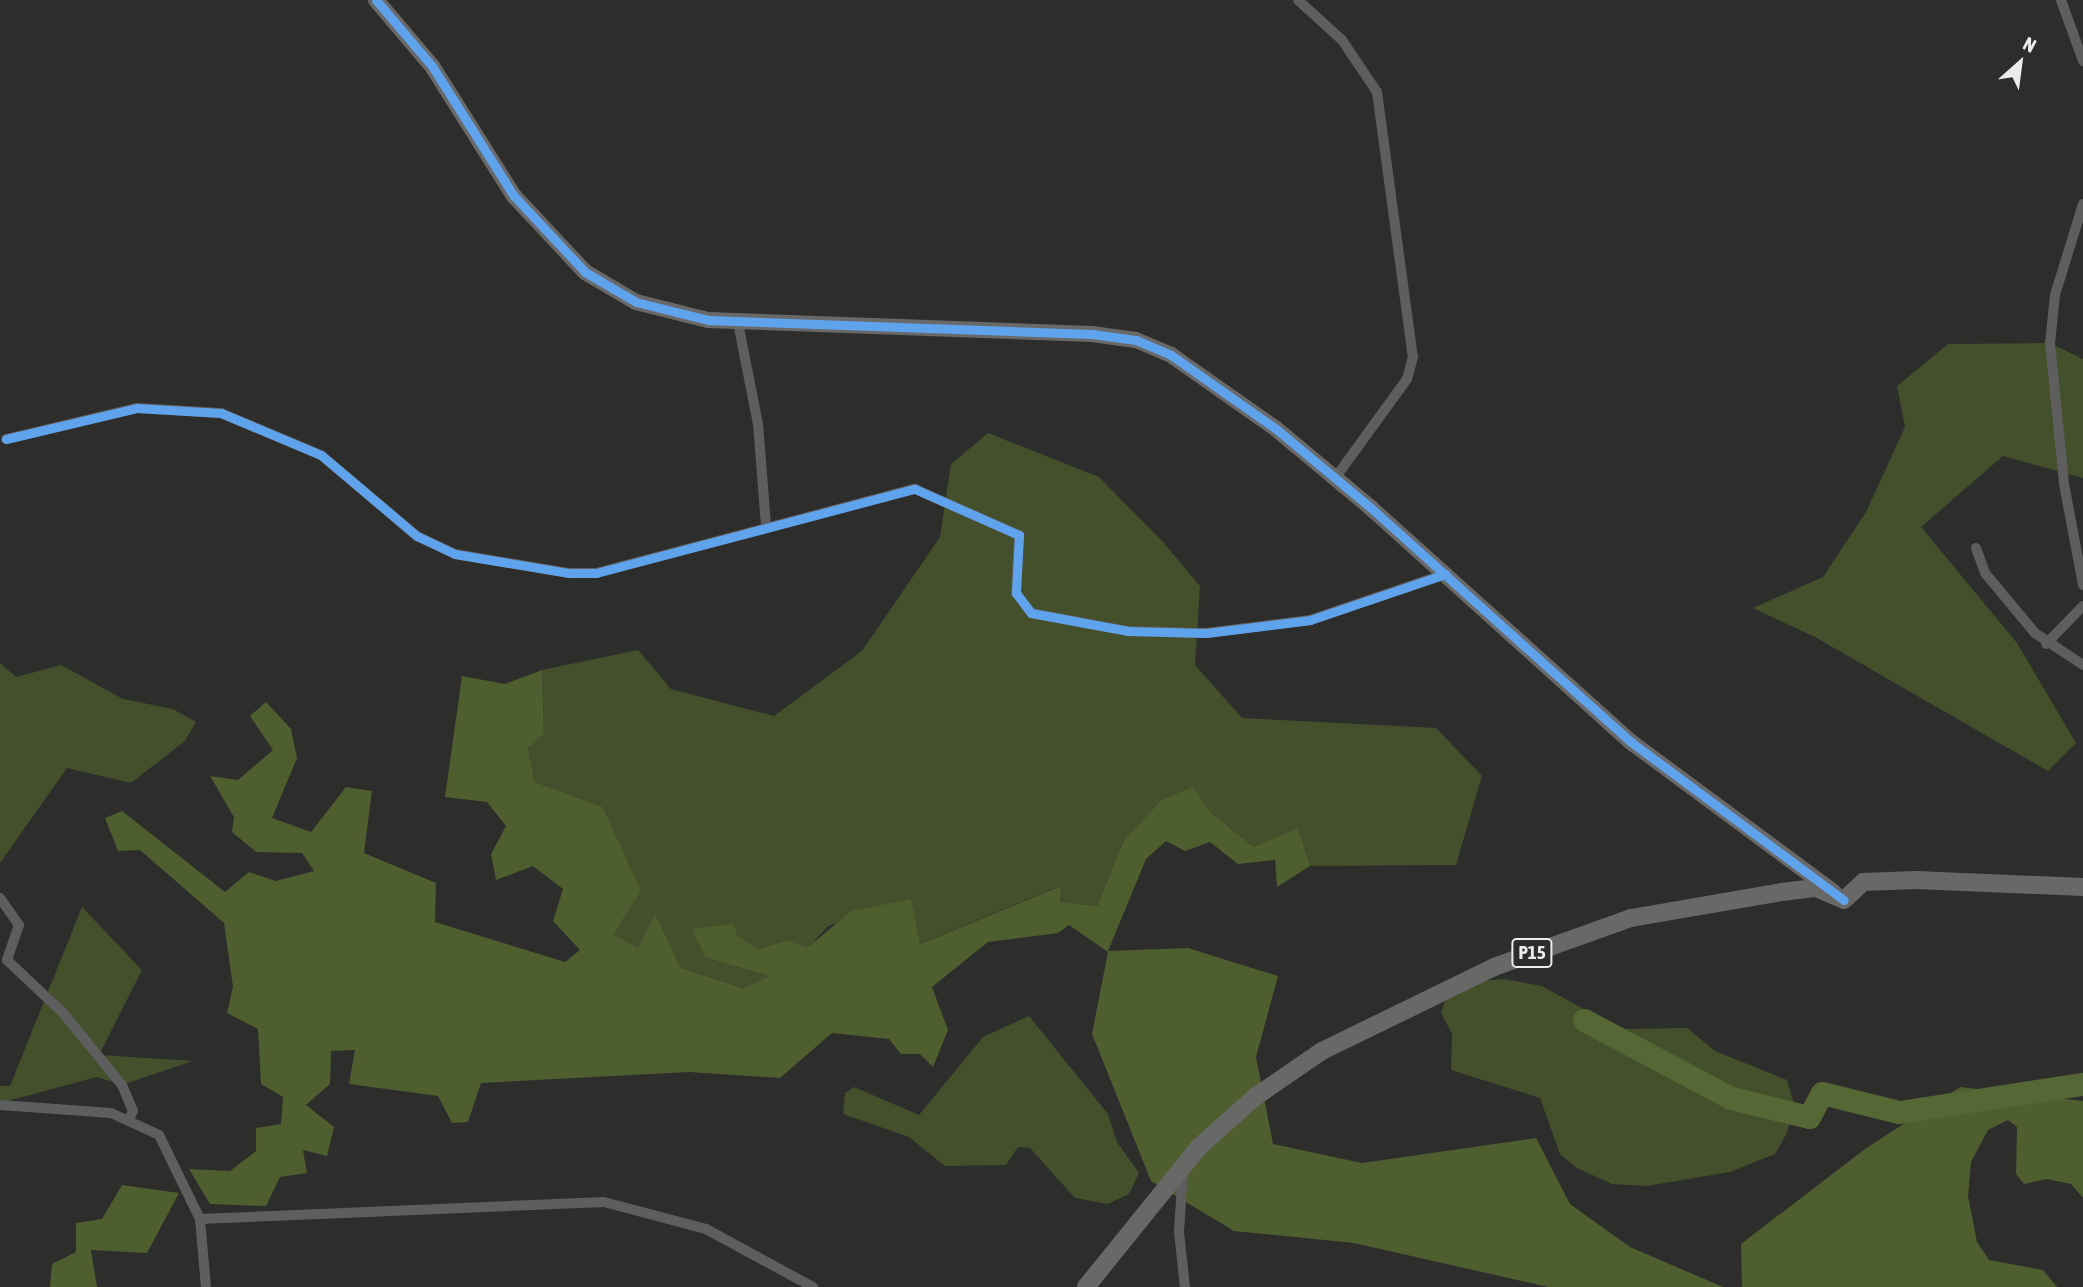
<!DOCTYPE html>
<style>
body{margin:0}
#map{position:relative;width:2083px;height:1287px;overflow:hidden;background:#2d2d2c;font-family:"Asap Condensed",sans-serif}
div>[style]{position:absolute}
.green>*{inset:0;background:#43502b}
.forest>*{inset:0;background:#4e5e2f}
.river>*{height:23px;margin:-11.5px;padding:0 11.5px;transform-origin:11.5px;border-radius:11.5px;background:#556735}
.street>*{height:10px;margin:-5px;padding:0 5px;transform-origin:5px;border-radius:5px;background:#5e5e5e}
.secondary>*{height:16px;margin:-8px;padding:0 8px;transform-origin:8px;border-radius:8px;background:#696969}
.primary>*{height:18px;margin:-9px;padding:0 9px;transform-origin:9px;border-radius:9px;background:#686867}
.cycleway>*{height:9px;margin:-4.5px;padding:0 4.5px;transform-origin:4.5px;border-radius:4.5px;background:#60a3ed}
span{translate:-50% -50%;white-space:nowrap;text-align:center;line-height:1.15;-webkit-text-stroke:7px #2d2e2b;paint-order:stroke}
.shield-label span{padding:2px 5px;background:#2d2e2b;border:2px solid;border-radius:5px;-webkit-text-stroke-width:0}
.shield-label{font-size:19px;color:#ecedea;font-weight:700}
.north{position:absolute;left:1985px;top:28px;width:70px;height:70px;-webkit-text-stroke:5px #2d2e2b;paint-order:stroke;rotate:28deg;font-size:19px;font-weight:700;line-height:28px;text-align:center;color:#ecedea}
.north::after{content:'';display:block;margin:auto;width:24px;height:32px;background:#ecedea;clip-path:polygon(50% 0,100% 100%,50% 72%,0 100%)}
</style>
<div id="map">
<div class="green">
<i style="clip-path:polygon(2050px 343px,2083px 359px,2083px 478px,2003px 456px,1921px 527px,2017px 643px,2076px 743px,2048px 771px,1815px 637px,1753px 608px,1823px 577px,1866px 512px,1905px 427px,1897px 386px,1948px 344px)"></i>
<i style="clip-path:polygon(988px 433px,1099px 477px,1163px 542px,1200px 586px,1195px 665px,1242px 718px,1436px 728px,1482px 776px,1456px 865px,1310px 866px,1298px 829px,1254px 847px,1210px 812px,1124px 840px,1097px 906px,1059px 902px,1060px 886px,919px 944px,911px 899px,828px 926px,807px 949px,787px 940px,759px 949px,737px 935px,706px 958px,771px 976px,743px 988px,681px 968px,655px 915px,638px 948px,612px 934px,640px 890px,603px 807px,535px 782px,528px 746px,544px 734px,542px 670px,638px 650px,671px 689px,774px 716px,862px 651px,940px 537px,951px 464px)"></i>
<i style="clip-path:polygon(0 663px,16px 677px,61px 665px,123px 699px,173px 709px,196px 722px,185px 741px,131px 783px,67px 768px,0 863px)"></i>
<i style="clip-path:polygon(82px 907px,142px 970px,99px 1055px,193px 1061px,122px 1085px,97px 1077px,0 1103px,0 1086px,10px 1086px)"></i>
<i style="clip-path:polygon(1504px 979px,1542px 986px,1620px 1029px,1687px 1028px,1715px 1051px,1787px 1080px,1794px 1104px,1787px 1133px,1775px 1154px,1730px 1172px,1647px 1186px,1612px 1184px,1577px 1168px,1560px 1154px,1540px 1098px,1451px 1070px,1452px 1034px,1441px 1013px,1446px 998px,1478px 981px)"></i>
<i style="clip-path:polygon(1029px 1016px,1108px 1114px,1117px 1142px,1139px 1173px,1129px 1194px,1108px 1204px,1075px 1198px,1030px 1148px,1018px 1147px,1006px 1165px,945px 1166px,909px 1137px,843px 1114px,845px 1093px,854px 1087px,919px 1115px,983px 1037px)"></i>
</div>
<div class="forest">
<i style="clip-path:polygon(542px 670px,544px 734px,528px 747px,535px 782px,603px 807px,641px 891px,613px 934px,638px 948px,655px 914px,681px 968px,743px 988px,770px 976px,706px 958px,692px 929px,734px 924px,737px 935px,759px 949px,787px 940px,807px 948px,851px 911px,911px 899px,920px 944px,1061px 886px,1060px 902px,1097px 906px,1124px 840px,1163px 799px,1193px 787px,1210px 812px,1254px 847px,1298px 828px,1310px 866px,1277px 887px,1275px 860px,1238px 864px,1210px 842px,1185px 851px,1166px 841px,1146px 859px,1108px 951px,1188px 948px,1278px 976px,1256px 1057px,1273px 1144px,1362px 1163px,1536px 1138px,1570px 1204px,1630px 1247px,1723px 1287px,1548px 1287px,1354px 1243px,1234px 1231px,1151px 1181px,1092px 1034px,1108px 952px,1069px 925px,1058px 933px,988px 942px,932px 987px,948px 1030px,933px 1067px,920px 1054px,901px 1054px,889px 1039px,832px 1033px,780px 1078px,689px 1072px,481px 1083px,468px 1122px,452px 1123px,438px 1096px,349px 1084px,355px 1050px,331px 1051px,330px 1084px,306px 1105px,334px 1127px,327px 1156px,303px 1150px,307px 1173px,280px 1177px,266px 1206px,210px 1204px,189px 1169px,230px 1171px,256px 1151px,256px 1128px,281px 1124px,283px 1097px,261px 1084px,258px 1029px,227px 1013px,233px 987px,224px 923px,140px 850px,118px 851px,105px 818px,122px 811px,225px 892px,249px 872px,276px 881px,314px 871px,302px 853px,256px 852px,232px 832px,234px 817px,210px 776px,238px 780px,273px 750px,250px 716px,266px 702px,291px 729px,297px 758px,272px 818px,311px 832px,346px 787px,372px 791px,364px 853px,436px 883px,435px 922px,565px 962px,580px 950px,553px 921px,563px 889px,533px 866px,496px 880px,491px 854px,506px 826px,487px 802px,445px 797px,462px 676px,505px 684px)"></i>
<i style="clip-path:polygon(1960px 1087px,2083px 1101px,2083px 1198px,2071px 1184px,2047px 1179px,2024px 1184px,2016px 1174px,2017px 1127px,2008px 1120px,1988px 1130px,1971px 1162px,1968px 1196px,1977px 1242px,1989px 1260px,2043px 1270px,2057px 1287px,1742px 1287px,1741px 1244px,1865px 1149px)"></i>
<i style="clip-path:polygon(122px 1185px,179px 1193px,147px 1253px,91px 1250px,97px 1287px,50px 1287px,52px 1264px,76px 1252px,76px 1223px,102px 1219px)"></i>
</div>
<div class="river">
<i style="left:1584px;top:1020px;width:166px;rotate:28deg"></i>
<i style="left:1731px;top:1098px;width:80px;rotate:13.7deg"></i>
<i style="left:1809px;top:1117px;width:27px;rotate:-62deg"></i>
<i style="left:1822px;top:1093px;width:79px;rotate:13.9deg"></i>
<i style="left:1899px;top:1112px;width:186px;rotate:-8.7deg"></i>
</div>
<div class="street">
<i style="left:1298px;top:0;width:59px;rotate:42.3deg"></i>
<i style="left:1342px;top:40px;width:63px;rotate:56.1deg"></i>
<i style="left:1377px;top:92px;width:267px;rotate:82.3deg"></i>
<i style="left:1413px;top:357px;width:23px;rotate:105deg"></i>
<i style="left:1407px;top:379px;width:122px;rotate:126deg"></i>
<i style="left:2061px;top:0;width:65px;rotate:70.2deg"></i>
<i style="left:2083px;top:204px;width:95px;rotate:107.1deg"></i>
<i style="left:2055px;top:295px;width:48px;rotate:95.9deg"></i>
<i style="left:2050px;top:343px;width:142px;rotate:84.3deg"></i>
<i style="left:2064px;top:484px;width:103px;rotate:79.3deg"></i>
<i style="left:738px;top:323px;width:103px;rotate:78.8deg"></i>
<i style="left:758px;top:424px;width:101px;rotate:85.5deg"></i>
<i style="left:6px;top:439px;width:135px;rotate:-13.3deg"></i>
<i style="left:137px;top:408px;width:84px;rotate:3.4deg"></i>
<i style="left:221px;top:413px;width:108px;rotate:22.8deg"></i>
<i style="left:321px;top:455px;width:126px;rotate:40.2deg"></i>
<i style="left:417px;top:536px;width:42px;rotate:25.3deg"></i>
<i style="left:455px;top:554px;width:116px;rotate:9.5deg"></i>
<i style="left:569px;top:573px;width:27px"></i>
<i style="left:596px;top:573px;width:330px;rotate:-14.8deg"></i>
<i style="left:915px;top:489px;width:114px;rotate:23.9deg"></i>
<i style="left:1019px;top:535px;width:58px;rotate:93deg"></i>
<i style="left:1016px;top:593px;width:25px;rotate:53deg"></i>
<i style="left:1031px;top:613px;width:99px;rotate:10.5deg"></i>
<i style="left:1128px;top:631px;width:78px;rotate:1.5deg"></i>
<i style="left:1206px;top:633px;width:105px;rotate:-7.1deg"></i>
<i style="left:1310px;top:620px;width:143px;rotate:-18.8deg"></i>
<i style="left:1976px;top:548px;width:27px;rotate:70deg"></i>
<i style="left:1985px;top:573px;width:78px;rotate:50.2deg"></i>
<i style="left:2035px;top:633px;width:58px;rotate:33.7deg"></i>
<i style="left:2046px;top:644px;width:53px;rotate:-45.8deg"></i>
<i style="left:0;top:898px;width:33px;rotate:55deg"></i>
<i style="left:19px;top:925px;width:37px;rotate:109deg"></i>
<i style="left:7px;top:960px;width:77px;rotate:43.4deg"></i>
<i style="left:63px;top:1013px;width:93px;rotate:50.7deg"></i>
<i style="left:122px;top:1085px;width:28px;rotate:67deg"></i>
<i style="left:133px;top:1111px;width:9px;rotate:117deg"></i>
<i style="left:0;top:1105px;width:111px;rotate:4.1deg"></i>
<i style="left:111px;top:1113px;width:53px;rotate:24.6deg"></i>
<i style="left:159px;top:1135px;width:93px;rotate:64deg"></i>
<i style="left:200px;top:1219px;width:68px;rotate:85deg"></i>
<i style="left:1183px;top:1168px;width:64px;rotate:93.6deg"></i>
<i style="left:1179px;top:1232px;width:55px;rotate:83.8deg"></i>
<i style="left:200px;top:1219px;width:404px;rotate:-2.4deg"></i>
<i style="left:604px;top:1202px;width:106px;rotate:14.8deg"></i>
<i style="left:706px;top:1229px;width:122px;rotate:28.5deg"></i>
</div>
<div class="secondary">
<i style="left:376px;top:0;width:87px;rotate:49.7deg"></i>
<i style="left:432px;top:66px;width:154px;rotate:57.8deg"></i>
<i style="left:514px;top:196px;width:104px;rotate:46.9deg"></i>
<i style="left:585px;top:272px;width:59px;rotate:30.5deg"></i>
<i style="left:636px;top:302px;width:74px;rotate:14deg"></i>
<i style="left:708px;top:320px;width:384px;rotate:2.1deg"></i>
<i style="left:1092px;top:334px;width:44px;rotate:7.8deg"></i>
<i style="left:1136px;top:340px;width:38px;rotate:23deg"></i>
<i style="left:1171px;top:355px;width:127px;rotate:35.1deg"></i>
<i style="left:1275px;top:428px;width:125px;rotate:39.8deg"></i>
<i style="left:1371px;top:508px;width:350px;rotate:42deg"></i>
<i style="left:1631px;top:742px;width:252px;rotate:36.5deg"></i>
</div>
<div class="primary">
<i style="left:1086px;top:1287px;width:180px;rotate:-51.1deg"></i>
<i style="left:1199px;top:1147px;width:75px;rotate:-41.8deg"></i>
<i style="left:1255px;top:1097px;width:81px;rotate:-34.5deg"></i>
<i style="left:1322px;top:1051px;width:191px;rotate:-26deg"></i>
<i style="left:1494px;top:967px;width:145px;rotate:-19.7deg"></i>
<i style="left:1631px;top:918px;width:153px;rotate:-9.8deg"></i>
<i style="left:1782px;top:892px;width:34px;rotate:-7deg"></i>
<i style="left:1816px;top:888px;width:30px;rotate:23deg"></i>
<i style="left:1844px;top:900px;width:26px;rotate:-43deg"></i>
<i style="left:1863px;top:882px;width:53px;rotate:-2.2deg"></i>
<i style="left:1916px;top:880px;width:167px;rotate:2.4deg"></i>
</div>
<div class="cycleway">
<i style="left:376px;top:0;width:87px;rotate:49.7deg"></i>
<i style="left:432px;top:66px;width:154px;rotate:57.8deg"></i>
<i style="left:514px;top:196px;width:104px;rotate:46.9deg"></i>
<i style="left:585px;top:272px;width:59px;rotate:30.5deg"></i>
<i style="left:636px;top:302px;width:74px;rotate:14deg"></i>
<i style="left:708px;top:320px;width:384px;rotate:2.1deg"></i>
<i style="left:1092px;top:334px;width:44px;rotate:7.8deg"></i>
<i style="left:1136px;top:340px;width:38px;rotate:23deg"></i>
<i style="left:1171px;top:355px;width:127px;rotate:35.1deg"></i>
<i style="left:1275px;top:428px;width:125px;rotate:39.8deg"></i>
<i style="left:1371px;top:508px;width:350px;rotate:42deg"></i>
<i style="left:1631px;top:742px;width:265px;rotate:36.6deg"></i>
<i style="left:6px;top:439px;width:135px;rotate:-13.3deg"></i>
<i style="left:137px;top:408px;width:84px;rotate:3.4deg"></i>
<i style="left:221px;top:413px;width:108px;rotate:22.8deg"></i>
<i style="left:321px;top:455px;width:126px;rotate:40.2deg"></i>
<i style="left:417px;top:536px;width:42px;rotate:25.3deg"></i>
<i style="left:455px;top:554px;width:116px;rotate:9.5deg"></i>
<i style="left:569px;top:573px;width:27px"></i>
<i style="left:596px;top:573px;width:330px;rotate:-14.8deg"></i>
<i style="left:915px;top:489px;width:114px;rotate:23.9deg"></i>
<i style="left:1019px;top:535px;width:58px;rotate:93deg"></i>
<i style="left:1016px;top:593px;width:25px;rotate:53deg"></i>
<i style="left:1031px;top:613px;width:99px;rotate:10.5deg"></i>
<i style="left:1128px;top:631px;width:78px;rotate:1.5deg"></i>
<i style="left:1206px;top:633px;width:105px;rotate:-7.1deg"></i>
<i style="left:1310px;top:620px;width:143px;rotate:-18.8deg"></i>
</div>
<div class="shield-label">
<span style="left:1532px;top:953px">P15</span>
</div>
<div class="north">N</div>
</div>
